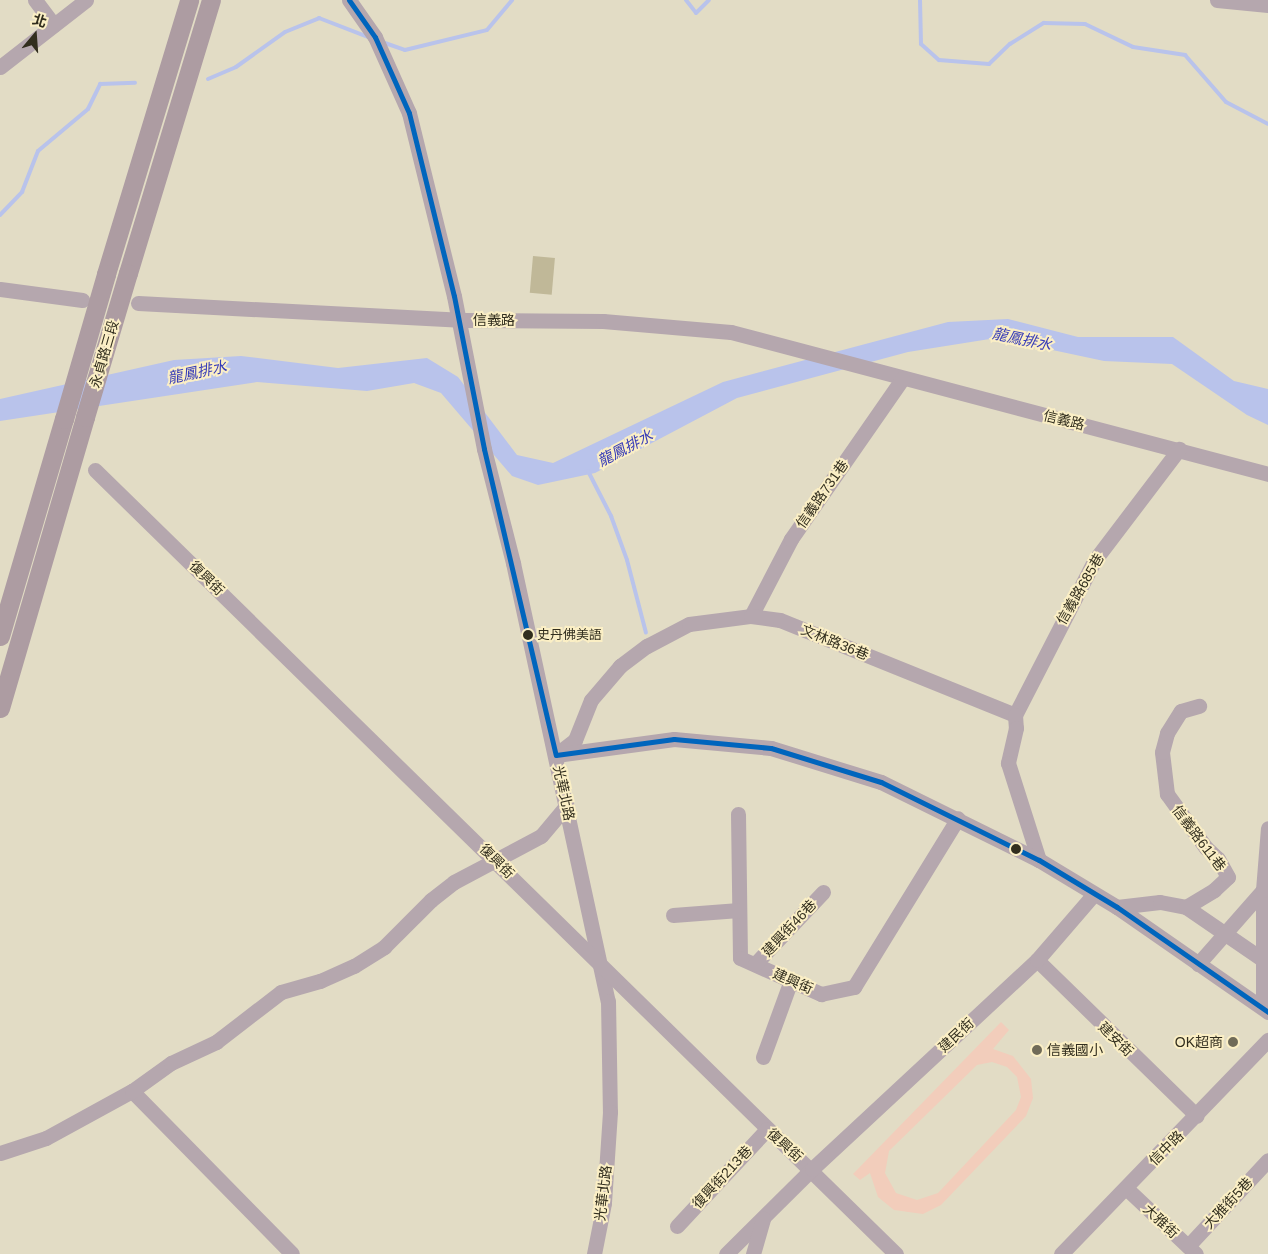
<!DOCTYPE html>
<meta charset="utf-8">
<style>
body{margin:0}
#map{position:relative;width:1268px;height:1254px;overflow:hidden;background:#e2dcc5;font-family:Helvetica,"Noto Sans TC",sans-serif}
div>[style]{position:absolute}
.green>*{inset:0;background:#f2cdbb}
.water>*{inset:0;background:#b9c3eb}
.stream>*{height:4px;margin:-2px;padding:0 2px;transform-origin:2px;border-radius:2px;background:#b9c3eb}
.building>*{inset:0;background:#c0b898;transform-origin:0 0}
.minor>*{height:15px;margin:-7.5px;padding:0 7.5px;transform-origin:7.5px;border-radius:7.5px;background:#b5a7ae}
.major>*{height:19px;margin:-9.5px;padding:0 9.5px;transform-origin:9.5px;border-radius:9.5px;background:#ad9ca2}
.major-bridge>*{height:19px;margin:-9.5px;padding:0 9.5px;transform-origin:9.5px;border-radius:9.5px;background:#ad9ca2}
.bus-1>*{height:5px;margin:-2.5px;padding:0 2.5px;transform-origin:2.5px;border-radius:2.5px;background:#0065bd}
.dots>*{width:14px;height:14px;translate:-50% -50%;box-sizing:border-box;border:2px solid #fbefc5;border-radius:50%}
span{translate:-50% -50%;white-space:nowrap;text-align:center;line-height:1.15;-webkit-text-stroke:4px #fbefc5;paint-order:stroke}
.bus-label{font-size:13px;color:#322e1e}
.left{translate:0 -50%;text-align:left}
.street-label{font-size:14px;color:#322e1e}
.poi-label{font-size:14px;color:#322e1e}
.right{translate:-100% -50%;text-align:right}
.water-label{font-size:15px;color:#363bb8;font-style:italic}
.north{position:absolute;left:10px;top:10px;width:50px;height:50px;-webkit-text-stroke:4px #fbefc5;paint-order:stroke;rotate:18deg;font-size:14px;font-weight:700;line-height:20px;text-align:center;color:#322e1e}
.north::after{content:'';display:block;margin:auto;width:18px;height:22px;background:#322e1e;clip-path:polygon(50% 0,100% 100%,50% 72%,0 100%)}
</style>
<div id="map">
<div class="green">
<i style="clip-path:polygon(evenodd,1001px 1022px,1009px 1030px,993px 1049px,1013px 1056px,1031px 1079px,1033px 1098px,1026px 1116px,941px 1205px,923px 1214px,894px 1210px,878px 1197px,870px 1173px,860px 1180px,853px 1174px,1001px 1022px,992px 1062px,1007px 1067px,1017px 1077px,1021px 1097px,1016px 1110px,938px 1193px,917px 1200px,896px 1193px,885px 1173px,889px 1151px,977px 1065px,992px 1062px)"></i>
</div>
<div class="water">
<i style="clip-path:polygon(1008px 319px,1078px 337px,1173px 337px,1234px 381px,1268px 389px,1268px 425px,1247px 415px,1172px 364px,1104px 361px,996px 338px,908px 352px,737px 398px,595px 473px,538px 485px,512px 476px,441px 393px,414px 383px,367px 391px,257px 382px,0 421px,0 399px,174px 360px,241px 356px,338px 368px,427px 358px,458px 377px,517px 455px,553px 463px,723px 382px,948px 322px)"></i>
</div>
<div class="stream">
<i style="left:686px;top:0;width:16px;rotate:52deg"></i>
<i style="left:696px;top:13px;width:18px;rotate:-45deg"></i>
<i style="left:920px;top:0;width:44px;rotate:88.7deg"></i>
<i style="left:921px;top:44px;width:24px;rotate:42deg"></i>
<i style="left:939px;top:60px;width:50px;rotate:4.6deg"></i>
<i style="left:989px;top:64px;width:29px;rotate:-44deg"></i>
<i style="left:1010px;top:44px;width:40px;rotate:-32deg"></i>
<i style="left:1044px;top:23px;width:41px;rotate:1.4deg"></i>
<i style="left:1085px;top:24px;width:53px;rotate:25.6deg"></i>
<i style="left:1133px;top:47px;width:53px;rotate:8.7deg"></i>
<i style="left:1185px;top:55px;width:62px;rotate:48.9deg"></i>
<i style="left:1226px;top:102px;width:47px;rotate:27.6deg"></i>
<i style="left:382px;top:42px;width:24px;rotate:19deg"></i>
<i style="left:405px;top:50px;width:84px;rotate:-13.7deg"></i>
<i style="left:487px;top:30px;width:39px;rotate:-50deg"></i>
<i style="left:208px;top:79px;width:30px;rotate:-23deg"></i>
<i style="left:236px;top:67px;width:60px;rotate:-35.5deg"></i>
<i style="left:285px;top:32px;width:37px;rotate:-22deg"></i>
<i style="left:319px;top:18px;width:53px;rotate:21.2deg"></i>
<i style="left:0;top:215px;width:32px;rotate:-46deg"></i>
<i style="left:22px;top:192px;width:44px;rotate:-68.7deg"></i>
<i style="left:38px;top:151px;width:65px;rotate:-40deg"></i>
<i style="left:88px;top:109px;width:28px;rotate:-64deg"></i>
<i style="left:100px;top:84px;width:35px;rotate:-2deg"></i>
<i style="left:588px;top:471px;width:51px;rotate:62.9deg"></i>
<i style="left:611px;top:516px;width:47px;rotate:70deg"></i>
<i style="left:627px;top:560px;width:75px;rotate:75.4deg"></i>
</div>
<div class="building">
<i style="left:533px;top:256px;width:22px;height:37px;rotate:5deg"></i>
</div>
<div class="minor">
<i style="left:35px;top:0;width:31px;rotate:53deg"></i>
<i style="left:349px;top:0;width:45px;rotate:54.9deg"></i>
<i style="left:375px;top:37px;width:83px;rotate:65.9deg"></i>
<i style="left:409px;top:113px;width:188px;rotate:76.2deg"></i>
<i style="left:454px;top:296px;width:156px;rotate:78.9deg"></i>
<i style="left:484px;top:449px;width:118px;rotate:75.7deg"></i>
<i style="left:513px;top:563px;width:448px;rotate:77.8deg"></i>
<i style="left:608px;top:1001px;width:111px;rotate:89deg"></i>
<i style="left:610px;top:1112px;width:91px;rotate:93.8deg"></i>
<i style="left:604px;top:1203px;width:52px;rotate:101.1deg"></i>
<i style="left:1217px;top:0;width:51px;rotate:5.6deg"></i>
<i style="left:0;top:67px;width:109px;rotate:-37.9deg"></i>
<i style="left:0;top:289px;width:83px;rotate:7.6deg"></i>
<i style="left:138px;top:303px;width:322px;rotate:3deg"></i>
<i style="left:460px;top:320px;width:143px;rotate:0.4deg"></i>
<i style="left:603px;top:321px;width:128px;rotate:4.9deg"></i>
<i style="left:731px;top:332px;width:555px;rotate:14.81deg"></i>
<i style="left:95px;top:470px;width:1121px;rotate:44.39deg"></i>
<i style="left:751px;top:616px;width:87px;rotate:-62.5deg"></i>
<i style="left:791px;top:539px;width:195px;rotate:-55.2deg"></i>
<i style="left:1015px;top:715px;width:173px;rotate:-62.8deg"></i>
<i style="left:1094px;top:561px;width:141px;rotate:-52.8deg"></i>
<i style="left:557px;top:754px;width:23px;rotate:-38deg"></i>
<i style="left:575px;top:740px;width:43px;rotate:-68.2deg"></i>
<i style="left:591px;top:700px;width:45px;rotate:-49.5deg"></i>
<i style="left:620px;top:666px;width:34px;rotate:-37deg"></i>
<i style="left:647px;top:646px;width:47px;rotate:-27.6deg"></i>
<i style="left:689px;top:624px;width:63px;rotate:-7.4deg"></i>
<i style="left:751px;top:616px;width:29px;rotate:8deg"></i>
<i style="left:780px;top:620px;width:253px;rotate:22deg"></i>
<i style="left:1015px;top:715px;width:13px;rotate:86deg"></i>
<i style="left:1016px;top:728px;width:36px;rotate:103deg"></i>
<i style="left:1008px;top:763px;width:102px;rotate:72.3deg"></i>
<i style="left:556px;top:755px;width:119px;rotate:-7.7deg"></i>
<i style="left:674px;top:739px;width:97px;rotate:5.3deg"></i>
<i style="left:771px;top:748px;width:115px;rotate:17.2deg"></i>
<i style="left:881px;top:782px;width:176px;rotate:26.3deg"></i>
<i style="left:1039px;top:860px;width:91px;rotate:31.1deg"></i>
<i style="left:1117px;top:907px;width:184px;rotate:34.8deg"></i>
<i style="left:738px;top:814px;width:144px;rotate:89.2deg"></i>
<i style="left:740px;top:958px;width:89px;rotate:24deg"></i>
<i style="left:821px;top:994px;width:34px;rotate:-12deg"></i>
<i style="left:854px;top:987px;width:198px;rotate:-58.4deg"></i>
<i style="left:1117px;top:907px;width:43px;rotate:-6.6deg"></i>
<i style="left:1160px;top:902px;width:26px;rotate:11deg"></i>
<i style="left:1186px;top:907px;width:92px;rotate:34.4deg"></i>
<i style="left:1186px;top:907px;width:33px;rotate:-31deg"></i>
<i style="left:1214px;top:890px;width:19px;rotate:-43deg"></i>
<i style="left:1228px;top:877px;width:21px;rotate:-119deg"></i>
<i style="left:1218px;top:859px;width:16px;rotate:-137deg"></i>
<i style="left:1206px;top:848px;width:67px;rotate:-125.8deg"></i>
<i style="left:1167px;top:794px;width:42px;rotate:-96.8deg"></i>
<i style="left:1162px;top:752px;width:20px;rotate:-75deg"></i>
<i style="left:1167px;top:733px;width:26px;rotate:-58deg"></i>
<i style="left:1181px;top:711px;width:19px;rotate:-16deg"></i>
<i style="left:673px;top:915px;width:66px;rotate:-4.3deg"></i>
<i style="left:1037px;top:960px;width:223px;rotate:44.3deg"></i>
<i style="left:755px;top:964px;width:99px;rotate:-46.6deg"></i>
<i style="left:1198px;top:964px;width:98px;rotate:-48.7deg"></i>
<i style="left:1263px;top:890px;width:5px"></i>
<i style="left:1263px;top:1007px;width:117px;rotate:-90deg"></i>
<i style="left:1263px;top:890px;width:62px;rotate:-85.4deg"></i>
<i style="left:763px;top:1057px;width:82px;rotate:-70deg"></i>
<i style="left:132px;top:1091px;width:228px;rotate:45.5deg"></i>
<i style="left:0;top:1153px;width:48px;rotate:-18.1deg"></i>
<i style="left:46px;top:1138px;width:98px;rotate:-28.7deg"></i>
<i style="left:132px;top:1091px;width:48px;rotate:-35.7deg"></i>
<i style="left:171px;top:1063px;width:50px;rotate:-25deg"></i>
<i style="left:216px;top:1042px;width:82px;rotate:-37.6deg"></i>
<i style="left:281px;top:992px;width:41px;rotate:-15.8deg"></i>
<i style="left:320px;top:981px;width:37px;rotate:-24deg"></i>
<i style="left:354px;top:966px;width:36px;rotate:-32deg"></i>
<i style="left:384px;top:947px;width:66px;rotate:-45deg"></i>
<i style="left:431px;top:900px;width:29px;rotate:-38deg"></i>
<i style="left:454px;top:882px;width:98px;rotate:-27.9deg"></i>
<i style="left:541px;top:836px;width:40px;rotate:-50deg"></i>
<i style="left:1126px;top:1188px;width:96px;rotate:43.3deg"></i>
<i style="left:677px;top:1226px;width:132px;rotate:-47.1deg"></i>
<i style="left:1188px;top:1246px;width:117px;rotate:-47.1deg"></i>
<i style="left:726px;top:1254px;width:121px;rotate:-44.7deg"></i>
<i style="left:812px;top:1169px;width:307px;rotate:-42.9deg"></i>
<i style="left:1037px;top:960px;width:87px;rotate:-49.2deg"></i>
<i style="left:753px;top:1254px;width:37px;rotate:-74deg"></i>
<i style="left:1061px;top:1254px;width:298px;rotate:-46deg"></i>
</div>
<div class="major">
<i style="left:128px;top:273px;width:285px;rotate:-73.1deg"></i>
<i style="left:106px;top:274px;width:286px;rotate:-73.1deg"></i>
<i style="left:0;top:636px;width:226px;rotate:-73.6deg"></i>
<i style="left:0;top:708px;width:303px;rotate:-73.7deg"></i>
</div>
<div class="major-bridge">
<i style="left:85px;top:417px;width:150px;rotate:-73.4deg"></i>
<i style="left:64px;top:419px;width:151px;rotate:-73.8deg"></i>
</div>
<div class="bus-1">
<i style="left:349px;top:0;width:45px;rotate:54.9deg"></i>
<i style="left:375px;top:37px;width:83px;rotate:65.9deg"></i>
<i style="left:409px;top:113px;width:188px;rotate:76.2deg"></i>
<i style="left:454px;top:296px;width:156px;rotate:78.9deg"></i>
<i style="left:484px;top:449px;width:314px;rotate:76.8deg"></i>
<i style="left:556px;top:755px;width:119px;rotate:-7.7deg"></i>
<i style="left:674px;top:739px;width:97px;rotate:5.3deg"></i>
<i style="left:771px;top:748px;width:115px;rotate:17.2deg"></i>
<i style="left:881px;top:782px;width:176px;rotate:26.3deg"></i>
<i style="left:1039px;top:860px;width:91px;rotate:31.1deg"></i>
<i style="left:1117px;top:907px;width:184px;rotate:34.8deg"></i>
</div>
<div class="dots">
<i style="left:528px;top:635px;background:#322e1e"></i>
<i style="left:1016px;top:849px;background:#322e1e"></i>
<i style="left:1233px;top:1042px;background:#706b58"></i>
<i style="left:1037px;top:1050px;background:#706b58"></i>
</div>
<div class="bus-label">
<span class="left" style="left:537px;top:635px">史丹佛美語</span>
</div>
<div class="street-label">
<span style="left:494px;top:320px">信義路</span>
<span style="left:104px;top:354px;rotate:-74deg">永貞路三段</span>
<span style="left:1064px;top:420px;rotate:14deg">信義路</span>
<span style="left:822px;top:494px;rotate:-55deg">信義路731巷</span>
<span style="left:207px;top:578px;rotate:44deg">復興街</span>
<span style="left:1080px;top:589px;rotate:-60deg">信義路685巷</span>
<span style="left:835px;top:642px;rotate:22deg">文林路36巷</span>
<span style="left:564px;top:793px;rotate:78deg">光華北路</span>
<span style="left:1199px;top:838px;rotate:53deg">信義路611巷</span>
<span style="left:497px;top:861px;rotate:45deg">復興街</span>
<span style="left:789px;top:928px;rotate:-47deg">建興街46巷</span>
<span style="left:793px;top:981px;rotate:24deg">建興街</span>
<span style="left:956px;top:1035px;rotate:-43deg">建民街</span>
<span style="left:1116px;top:1039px;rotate:44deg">建安街</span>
<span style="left:785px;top:1145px;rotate:42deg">復興街</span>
<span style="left:1166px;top:1148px;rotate:-45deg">信中路</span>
<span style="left:722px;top:1177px;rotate:-47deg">復興街213巷</span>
<span style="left:603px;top:1193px;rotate:-83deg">光華北路</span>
<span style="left:1228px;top:1203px;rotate:-47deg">大雅街5巷</span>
<span style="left:1161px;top:1221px;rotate:43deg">大雅街</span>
</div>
<div class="poi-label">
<span class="right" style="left:1223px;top:1042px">OK超商</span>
<span class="left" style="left:1047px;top:1050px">信義國小</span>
</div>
<div class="water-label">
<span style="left:1022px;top:339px;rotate:12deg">龍鳳排水</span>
<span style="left:197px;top:372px;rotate:-12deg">龍鳳排水</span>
<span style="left:625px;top:448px;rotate:-28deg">龍鳳排水</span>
</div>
<div class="north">北</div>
</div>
